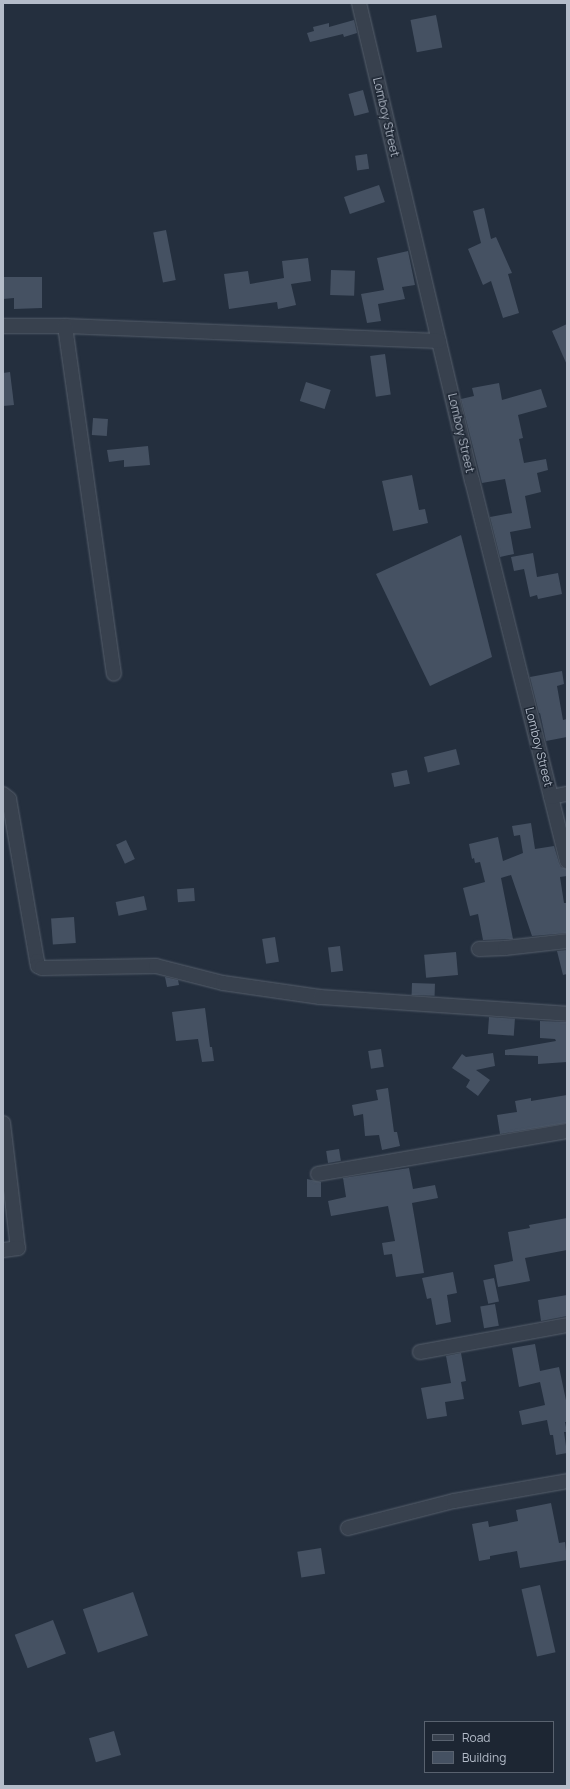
<!DOCTYPE html>
<style>
body{margin:0}
#map{position:relative;width:570px;height:1789px;overflow:hidden;background:#242f3e;font-family:Manrope,sans-serif}
div>[style]{position:absolute}
.building>*{inset:0;background:#455162;transform-origin:0 0}
.roads{filter:drop-shadow(0 0 1px #565f6c) drop-shadow(0 0 1px #565f6c)}
.minor>*{height:14px;margin:-7px;padding:0 7px;transform-origin:7px;border-radius:7px;background:#38414e}
span{translate:-50% -50%;white-space:nowrap;text-align:center;line-height:1.15;-webkit-text-stroke:3px #1d2633;paint-order:stroke}
.street-label{font-size:12px;color:#b4bcc9}
.frame{position:absolute;inset:0;border:4px solid #b4bcc9;pointer-events:none}
.legend{position:absolute;left:424px;top:1721px;width:130px;height:52px;box-sizing:border-box;background:#1d2633;border:1px solid #59626f;margin:0;padding:5px 7px;list-style:none;font-size:12px;color:#b4bcc9}
.legend li{display:flex;align-items:center;gap:8px;height:20px}
.legend b{width:20px;border:1px solid #59626f}
</style>
<div id="map">
<div class="building">
<i style="left:436px;top:15px;width:33px;height:26px;rotate:79deg"></i>
<i style="clip-path:polygon(354px 20px,357px 33px,344px 37px,343px 34px,310px 42px,307px 33px,314px 31px,313px 27px,329px 23px,329px 27px)"></i>
<i style="left:363px;top:90px;width:23px;height:15px;rotate:75deg"></i>
<i style="left:367px;top:154px;width:15px;height:12px;rotate:82deg"></i>
<i style="left:379px;top:185px;width:18px;height:37px;rotate:71deg"></i>
<i style="clip-path:polygon(484px 208px,491px 239px,496px 237px,512px 273px,508px 274px,519px 313px,503px 318px,491px 281px,483px 285px,468px 249px,481px 243px,473px 211px)"></i>
<i style="left:166px;top:230px;width:51px;height:13px;rotate:79deg"></i>
<i style="clip-path:polygon(408px 251px,415px 285px,402px 287px,405px 299px,378px 304px,381px 321px,367px 323px,361px 294px,384px 290px,377px 258px)"></i>
<i style="clip-path:polygon(308px 258px,311px 281px,291px 284px,296px 305px,278px 309px,277px 302px,229px 309px,224px 274px,248px 271px,250px 284px,284px 278px,282px 261px)"></i>
<i style="left:331px;top:270px;width:24px;height:25px;rotate:2deg"></i>
<i style="clip-path:polygon(3px 277px,42px 277px,42px 308px,14px 309px,14px 298px,3px 299px)"></i>
<i style="clip-path:polygon(567px 324px,567px 365px,552px 331px)"></i>
<i style="left:385px;top:354px;width:41px;height:15px;rotate:82deg"></i>
<i style="clip-path:polygon(10px 372px,14px 405px,3px 406px,3px 373px)"></i>
<i style="left:306px;top:382px;width:26px;height:20px;rotate:18deg"></i>
<i style="clip-path:polygon(499px 383px,502px 400px,541px 389px,547px 407px,518px 415px,523px 438px,519px 439px,524px 463px,546px 459px,548px 470px,537px 473px,541px 492px,525px 496px,531px 528px,510px 532px,514px 554px,500px 557px,490px 517px,512px 513px,505px 479px,482px 483px,461px 399px,474px 396px,472px 388px)"></i>
<i style="left:93px;top:418px;width:15px;height:17px;rotate:4deg"></i>
<i style="clip-path:polygon(148px 446px,150px 465px,124px 467px,124px 460px,109px 462px,107px 450px)"></i>
<i style="clip-path:polygon(412px 475px,419px 510px,425px 509px,428px 523px,393px 531px,382px 481px)"></i>
<i style="clip-path:polygon(461px 535px,492px 657px,430px 686px,376px 574px)"></i>
<i style="clip-path:polygon(533px 553px,537px 577px,558px 573px,562px 594px,538px 599px,537px 595px,530px 597px,524px 569px,514px 571px,511px 557px)"></i>
<i style="clip-path:polygon(562px 671px,564px 684px,557px 686px,563px 720px,567px 719px,567px 737px,546px 741px,540px 713px,539px 713px,530px 677px)"></i>
<i style="left:456px;top:749px;width:16px;height:33px;rotate:76deg"></i>
<i style="left:407px;top:770px;width:14px;height:16px;rotate:78deg"></i>
<i style="clip-path:polygon(531px 823px,535px 849px,554px 846px,559px 863px,561px 867px,567px 869px,567px 876px,560px 877px,564px 903px,567px 903px,567px 933px,532px 936px,511px 875px,501px 878px,513px 939px,483px 940px,478px 914px,470px 916px,463px 888px,485px 882px,480px 862px,475px 863px,474px 858px,472px 859px,469px 844px,498px 837px,503px 861px,523px 853px,520px 835px,514px 836px,512px 826px)"></i>
<i style="left:126px;top:840px;width:21px;height:11px;rotate:65deg"></i>
<i style="left:194px;top:888px;width:13px;height:17px;rotate:86deg"></i>
<i style="left:144px;top:896px;width:14px;height:29px;rotate:78deg"></i>
<i style="left:74px;top:917px;width:26px;height:23px;rotate:86deg"></i>
<i style="left:275px;top:937px;width:25px;height:13px;rotate:81deg"></i>
<i style="left:340px;top:946px;width:25px;height:12px;rotate:83deg"></i>
<i style="clip-path:polygon(567px 950px,567px 974px,563px 975px,557px 951px)"></i>
<i style="left:456px;top:952px;width:23px;height:32px;rotate:85deg"></i>
<i style="clip-path:polygon(165px 977px,178px 980px,179px 985px,167px 987px)"></i>
<i style="left:412px;top:983px;width:23px;height:12px;rotate:2deg"></i>
<i style="clip-path:polygon(205px 1008px,210px 1047px,212px 1047px,214px 1061px,202px 1062px,198px 1039px,176px 1041px,172px 1012px)"></i>
<i style="left:489px;top:1017px;width:26px;height:17px;rotate:4deg"></i>
<i style="clip-path:polygon(540px 1021px,567px 1022px,567px 1062px,538px 1064px,538px 1056px,505px 1055px,505px 1050px,556px 1041px,555px 1039px,540px 1038px)"></i>
<i style="left:381px;top:1049px;width:18px;height:13px;rotate:81deg"></i>
<i style="clip-path:polygon(493px 1053px,495px 1066px,476px 1070px,490px 1080px,478px 1096px,466px 1087px,470px 1080px,452px 1068px,462px 1054px,466px 1057px)"></i>
<i style="clip-path:polygon(388px 1088px,394px 1132px,397px 1132px,400px 1146px,382px 1150px,379px 1135px,365px 1136px,363px 1114px,354px 1116px,352px 1105px,378px 1100px,376px 1090px)"></i>
<i style="clip-path:polygon(567px 1095px,567px 1123px,500px 1134px,497px 1115px,517px 1112px,515px 1101px,531px 1098px,531px 1101px)"></i>
<i style="left:339px;top:1149px;width:12px;height:13px;rotate:81deg"></i>
<i style="clip-path:polygon(409px 1168px,413px 1189px,435px 1185px,438px 1198px,412px 1203px,424px 1273px,396px 1277px,392px 1254px,384px 1255px,382px 1243px,395px 1241px,388px 1206px,331px 1216px,328px 1201px,346px 1197px,343px 1178px)"></i>
<i style="clip-path:polygon(307px 1179px,321px 1182px,321px 1197px,307px 1197px)"></i>
<i style="clip-path:polygon(567px 1218px,567px 1250px,525px 1258px,530px 1281px,498px 1287px,494px 1265px,513px 1261px,508px 1232px,530px 1228px,529px 1225px)"></i>
<i style="clip-path:polygon(453px 1272px,457px 1293px,447px 1295px,451px 1322px,436px 1325px,431px 1298px,427px 1299px,422px 1278px)"></i>
<i style="left:494px;top:1278px;width:24px;height:11px;rotate:78deg"></i>
<i style="clip-path:polygon(567px 1295px,567px 1316px,541px 1321px,538px 1300px)"></i>
<i style="left:495px;top:1304px;width:22px;height:15px;rotate:80deg"></i>
<i style="clip-path:polygon(535px 1344px,540px 1371px,559px 1367px,567px 1405px,567px 1422px,565px 1422px,567px 1432px,564px 1432px,567px 1453px,556px 1455px,553px 1435px,550px 1435px,547px 1420px,522px 1425px,519px 1411px,545px 1405px,540px 1382px,519px 1387px,512px 1348px)"></i>
<i style="clip-path:polygon(461px 1353px,466px 1381px,461px 1382px,464px 1399px,445px 1402px,447px 1416px,427px 1419px,421px 1388px,451px 1383px,446px 1356px)"></i>
<i style="clip-path:polygon(551px 1503px,559px 1543px,565px 1542px,567px 1560px,520px 1568px,517px 1551px,490px 1556px,490px 1559px,479px 1561px,472px 1524px,488px 1521px,489px 1527px,518px 1521px,516px 1510px)"></i>
<i style="left:321px;top:1548px;width:26px;height:24px;rotate:81deg"></i>
<i style="left:540px;top:1585px;width:69px;height:19px;rotate:77deg"></i>
<i style="left:133px;top:1592px;width:46px;height:53px;rotate:71deg"></i>
<i style="left:53px;top:1620px;width:36px;height:41px;rotate:69deg"></i>
<i style="left:114px;top:1731px;width:25px;height:26px;rotate:74deg"></i>
</div>
<div class="roads">
<div class="minor">
<i style="left:359px;top:3px;width:490px;rotate:76.7deg"></i>
<i style="left:472px;top:480px;width:393px;rotate:76deg"></i>
<i style="left:3px;top:326px;width:62px"></i>
<i style="left:65px;top:326px;width:374px;rotate:2.3deg"></i>
<i style="left:65px;top:326px;width:351px;rotate:82deg"></i>
<i style="left:3px;top:794px;width:8px;rotate:40deg"></i>
<i style="left:9px;top:799px;width:164px;rotate:80.2deg"></i>
<i style="left:37px;top:961px;width:5px;rotate:79deg"></i>
<i style="left:38px;top:966px;width:4px;rotate:27deg"></i>
<i style="left:42px;top:968px;width:114px;rotate:-1deg"></i>
<i style="left:156px;top:966px;width:69px;rotate:14.2deg"></i>
<i style="left:223px;top:983px;width:98px;rotate:8.2deg"></i>
<i style="left:320px;top:997px;width:248px;rotate:3.9deg"></i>
<i style="left:551px;top:797px;width:16px;rotate:-11deg"></i>
<i style="left:479px;top:949px;width:26px;rotate:-2deg"></i>
<i style="left:505px;top:948px;width:62px;rotate:-6.4deg"></i>
<i style="left:3px;top:1123px;width:126px;rotate:83.2deg"></i>
<i style="left:18px;top:1248px;width:15px;rotate:172deg"></i>
<i style="left:318px;top:1174px;width:253px;rotate:-9.8deg"></i>
<i style="left:420px;top:1352px;width:149px;rotate:-10.4deg"></i>
<i style="left:348px;top:1528px;width:109px;rotate:-14.3deg"></i>
<i style="left:454px;top:1501px;width:115px;rotate:-10deg"></i>
</div>
</div>
<div class="street-label">
<span style="left:386px;top:117px;rotate:77deg">Lomboy Street</span>
<span style="left:461px;top:433px;rotate:77deg">Lomboy Street</span>
<span style="left:539px;top:747px;rotate:76deg">Lomboy Street</span>
</div>
<div class="frame"></div>
<ul class="legend">
<li><b style="height:5px;background:#38414e"></b>Road</li>
<li><b style="height:11px;background:#455162"></b>Building</li>
</ul>
</div>
